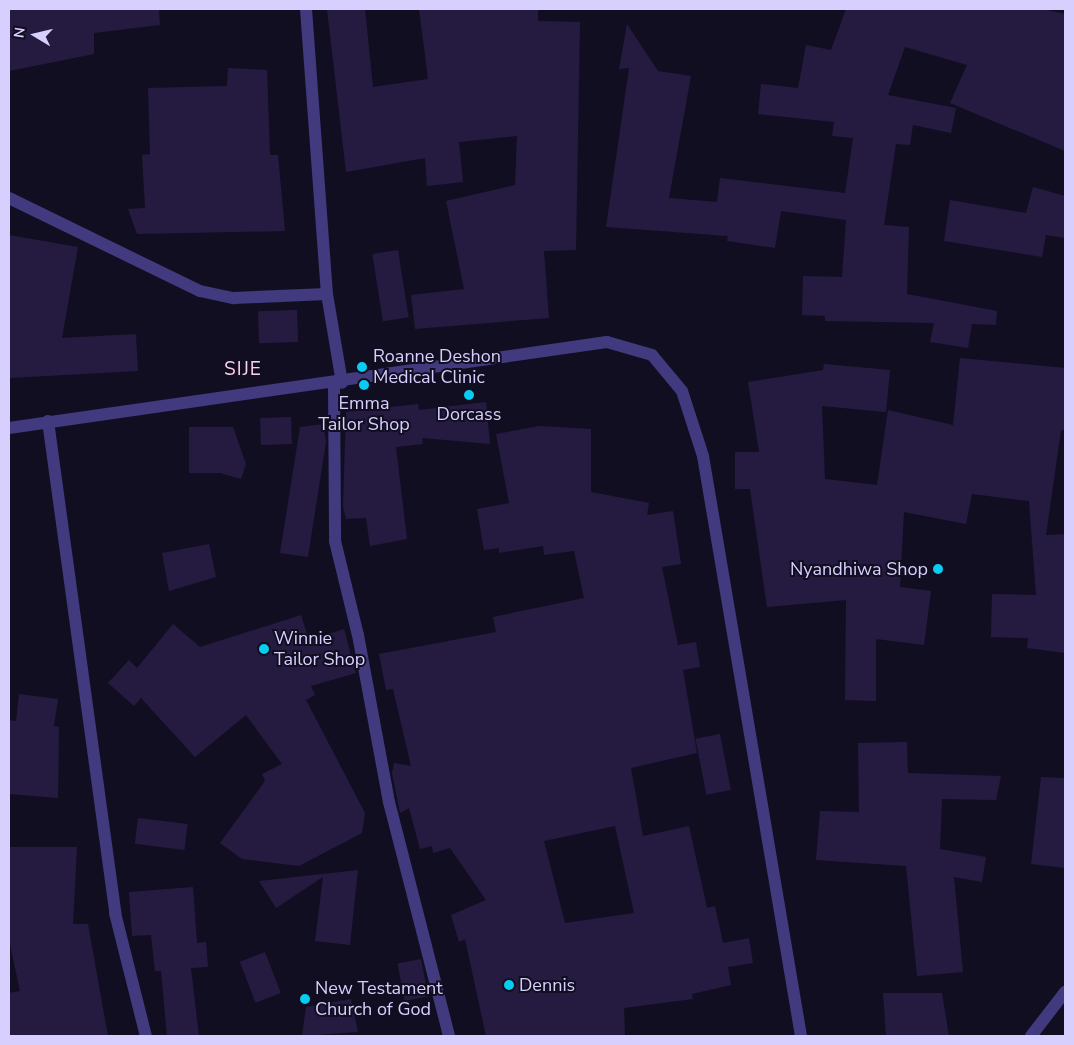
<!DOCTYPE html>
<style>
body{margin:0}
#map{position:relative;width:1074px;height:1045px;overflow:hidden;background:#120e21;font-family:"Nunito Sans",sans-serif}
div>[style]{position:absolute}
.building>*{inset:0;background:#251b41;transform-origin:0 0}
.minor>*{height:12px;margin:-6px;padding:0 6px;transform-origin:6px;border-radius:6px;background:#413a7f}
.dots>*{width:14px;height:14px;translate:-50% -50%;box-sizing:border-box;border:2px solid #120e21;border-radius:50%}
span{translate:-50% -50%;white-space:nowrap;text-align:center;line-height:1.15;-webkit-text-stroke:4px #120e21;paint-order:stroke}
.poi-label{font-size:18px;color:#d7cffd}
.left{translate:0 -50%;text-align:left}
.right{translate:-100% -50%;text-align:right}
.neighbourhood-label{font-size:19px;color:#fed1eb;letter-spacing:1px}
.frame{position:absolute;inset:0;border:10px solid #d7cffd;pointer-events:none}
.north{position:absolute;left:10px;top:10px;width:50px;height:50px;-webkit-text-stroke:4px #120e21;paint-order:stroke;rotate:279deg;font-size:14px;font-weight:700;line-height:20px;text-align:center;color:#d7cffd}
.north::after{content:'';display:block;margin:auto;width:18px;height:22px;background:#d7cffd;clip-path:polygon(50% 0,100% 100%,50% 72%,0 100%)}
</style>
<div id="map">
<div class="building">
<i style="clip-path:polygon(9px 9px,159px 9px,160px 25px,94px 33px,94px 54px,9px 71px)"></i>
<i style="clip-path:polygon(327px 9px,365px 9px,373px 87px,428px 79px,419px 9px,538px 9px,538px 21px,580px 22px,576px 250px,544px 251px,549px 318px,415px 329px,411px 295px,464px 289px,446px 201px,515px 185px,517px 136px,459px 142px,463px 182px,427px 186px,425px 158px,346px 172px)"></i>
<i style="clip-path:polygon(846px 9px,1042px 9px,1065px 14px,1065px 151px,950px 103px,967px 65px,905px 47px,888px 95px,956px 108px,951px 133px,913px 125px,910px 145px,896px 144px,884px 225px,909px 227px,907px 294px,997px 311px,996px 325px,972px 324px,968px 348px,930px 342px,934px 323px,825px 321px,825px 316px,802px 315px,803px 276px,842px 277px,846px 220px,781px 211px,775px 248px,727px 241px,728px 236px,606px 227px,629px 68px,619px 69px,627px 24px,658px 71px,691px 76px,669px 198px,717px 202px,720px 178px,845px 193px,853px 138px,832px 136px,834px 122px,758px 114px,761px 84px,798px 88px,806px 45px,831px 50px)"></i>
<i style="clip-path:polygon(228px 68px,267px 70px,270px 155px,278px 155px,285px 231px,137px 234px,128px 209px,145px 208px,142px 155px,150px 154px,148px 88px,227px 86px)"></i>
<i style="clip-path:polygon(1033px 187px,1065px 196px,1065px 238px,1046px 235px,1042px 257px,944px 241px,950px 200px,1026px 213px)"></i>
<i style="clip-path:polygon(9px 235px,78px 247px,62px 338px,136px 334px,138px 371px,9px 378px)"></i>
<i style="left:398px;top:250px;width:68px;height:26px;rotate:81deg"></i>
<i style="left:297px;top:310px;width:32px;height:39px;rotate:88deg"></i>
<i style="clip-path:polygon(960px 358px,1065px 368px,1065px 430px,1061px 430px,1046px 535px,1065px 534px,1065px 653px,1027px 648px,1028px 638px,991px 637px,992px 594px,1036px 595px,1029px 501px,972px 494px,966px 524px,904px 512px,900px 587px,931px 591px,924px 645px,876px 639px,876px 701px,845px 700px,846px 600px,767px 607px,750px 489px,735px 489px,735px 452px,759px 452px,748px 382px,823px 370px,824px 364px,890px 370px,886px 412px,822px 406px,825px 479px,877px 485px,888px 410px,953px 425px)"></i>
<i style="clip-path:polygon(486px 402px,490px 444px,422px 438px,423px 444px,396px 447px,407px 539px,370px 546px,366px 518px,346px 519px,343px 507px,346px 412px,418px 404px,419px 410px)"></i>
<i style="left:291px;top:417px;width:27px;height:31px;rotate:88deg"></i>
<i style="clip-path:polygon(323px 424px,326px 442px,308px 557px,280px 553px,300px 427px)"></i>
<i style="clip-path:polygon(evenodd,539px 426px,591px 429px,591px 492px,649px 503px,647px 515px,673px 511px,681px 564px,662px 567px,678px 645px,696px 642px,700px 667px,683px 670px,697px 753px,631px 768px,643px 836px,689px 826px,707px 908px,715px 906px,723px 943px,749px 938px,753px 963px,728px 967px,731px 985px,692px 994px,693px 999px,624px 1008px,625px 1036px,486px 1036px,465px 939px,459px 942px,451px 915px,486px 900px,450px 848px,433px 853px,432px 846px,420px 849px,409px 808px,400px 813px,392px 773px,394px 763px,411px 766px,393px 689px,386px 690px,379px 654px,496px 632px,493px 617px,584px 598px,574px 551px,544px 555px,543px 546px,499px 553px,499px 548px,484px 550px,477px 509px,509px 503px,496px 434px,539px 426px,615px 826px,634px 913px,565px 923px,544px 841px,615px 826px)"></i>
<i style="clip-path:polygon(189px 427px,233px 427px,246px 464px,241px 479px,220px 473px,189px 473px)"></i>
<i style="clip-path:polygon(209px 544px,216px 577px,169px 591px,162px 553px)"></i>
<i style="clip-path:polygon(301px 615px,309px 640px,344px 629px,356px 673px,311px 686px,315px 695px,306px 700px,365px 813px,362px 833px,299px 866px,242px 859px,220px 843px,265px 781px,262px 774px,282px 764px,246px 715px,195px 757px,141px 698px,134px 706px,108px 683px,129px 660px,137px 668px,173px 624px,200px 647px)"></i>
<i style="clip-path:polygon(19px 694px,58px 699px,54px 726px,59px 727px,58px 798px,9px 794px,9px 720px,16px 721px)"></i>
<i style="left:720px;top:734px;width:57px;height:25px;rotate:79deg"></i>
<i style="clip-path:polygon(907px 742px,908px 773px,1001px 776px,996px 800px,942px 799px,940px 849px,986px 857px,982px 882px,954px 877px,963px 972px,917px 976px,906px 866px,816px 860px,820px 811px,859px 812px,858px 743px)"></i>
<i style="clip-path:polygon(1041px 777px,1065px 778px,1065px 868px,1031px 864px)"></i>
<i style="left:138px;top:818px;width:50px;height:26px;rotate:7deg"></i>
<i style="clip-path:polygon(9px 847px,77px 847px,73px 924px,88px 924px,108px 1036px,9px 1036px,9px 993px,20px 991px,9px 940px)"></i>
<i style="clip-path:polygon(358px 870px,350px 945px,315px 941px,323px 877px,276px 908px,259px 881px)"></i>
<i style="clip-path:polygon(193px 887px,197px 943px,206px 942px,208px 967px,191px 968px,199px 1036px,167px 1036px,161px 971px,155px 971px,151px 935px,132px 936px,129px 892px)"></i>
<i style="left:265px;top:952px;width:44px;height:27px;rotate:69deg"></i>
<i style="left:421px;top:959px;width:38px;height:24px;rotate:79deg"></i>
<i style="clip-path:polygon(883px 993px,942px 993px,949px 1036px,886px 1036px)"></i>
<i style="clip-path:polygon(351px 999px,358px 1032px,302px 1036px,306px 1007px)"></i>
</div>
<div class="minor">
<i style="left:306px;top:9px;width:286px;rotate:85.8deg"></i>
<i style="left:327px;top:294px;width:90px;rotate:80.4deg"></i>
<i style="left:9px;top:198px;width:212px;rotate:26deg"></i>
<i style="left:200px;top:291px;width:35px;rotate:12deg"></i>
<i style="left:234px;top:298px;width:93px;rotate:-2.5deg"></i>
<i style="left:334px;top:384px;width:157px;rotate:89.6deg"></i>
<i style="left:335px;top:541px;width:97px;rotate:76.3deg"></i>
<i style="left:358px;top:635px;width:170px;rotate:79.5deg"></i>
<i style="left:389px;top:802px;width:242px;rotate:75.6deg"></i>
<i style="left:48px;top:421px;width:497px;rotate:82.2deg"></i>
<i style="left:115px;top:913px;width:127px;rotate:75.9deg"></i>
<i style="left:9px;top:428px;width:604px;rotate:-8.18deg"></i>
<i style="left:607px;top:342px;width:47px;rotate:16.1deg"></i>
<i style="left:652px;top:355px;width:47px;rotate:50.2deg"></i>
<i style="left:682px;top:391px;width:68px;rotate:72.1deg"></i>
<i style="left:703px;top:456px;width:588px;rotate:80.41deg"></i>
<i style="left:1031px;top:1036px;width:56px;rotate:-52.3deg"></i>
</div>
<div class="dots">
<i style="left:362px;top:367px;background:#08ccf1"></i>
<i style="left:364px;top:385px;background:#08ccf1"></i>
<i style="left:469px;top:395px;background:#08ccf1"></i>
<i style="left:938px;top:569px;background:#08ccf1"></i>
<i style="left:264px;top:649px;background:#08ccf1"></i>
<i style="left:509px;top:985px;background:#08ccf1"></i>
<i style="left:305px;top:999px;background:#08ccf1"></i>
</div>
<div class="poi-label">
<span class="left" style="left:373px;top:367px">Roanne Deshon<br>Medical Clinic</span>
<span style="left:364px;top:414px">Emma<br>Tailor Shop</span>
<span style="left:469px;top:414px">Dorcass</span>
<span class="right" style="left:928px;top:569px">Nyandhiwa Shop</span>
<span class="left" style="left:274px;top:649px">Winnie<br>Tailor Shop</span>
<span class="left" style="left:519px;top:985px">Dennis</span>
<span class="left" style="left:315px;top:999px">New Testament<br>Church of God</span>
</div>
<div class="neighbourhood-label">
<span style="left:243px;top:370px">SIJE</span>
</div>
<div class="frame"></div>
<div class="north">N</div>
</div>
